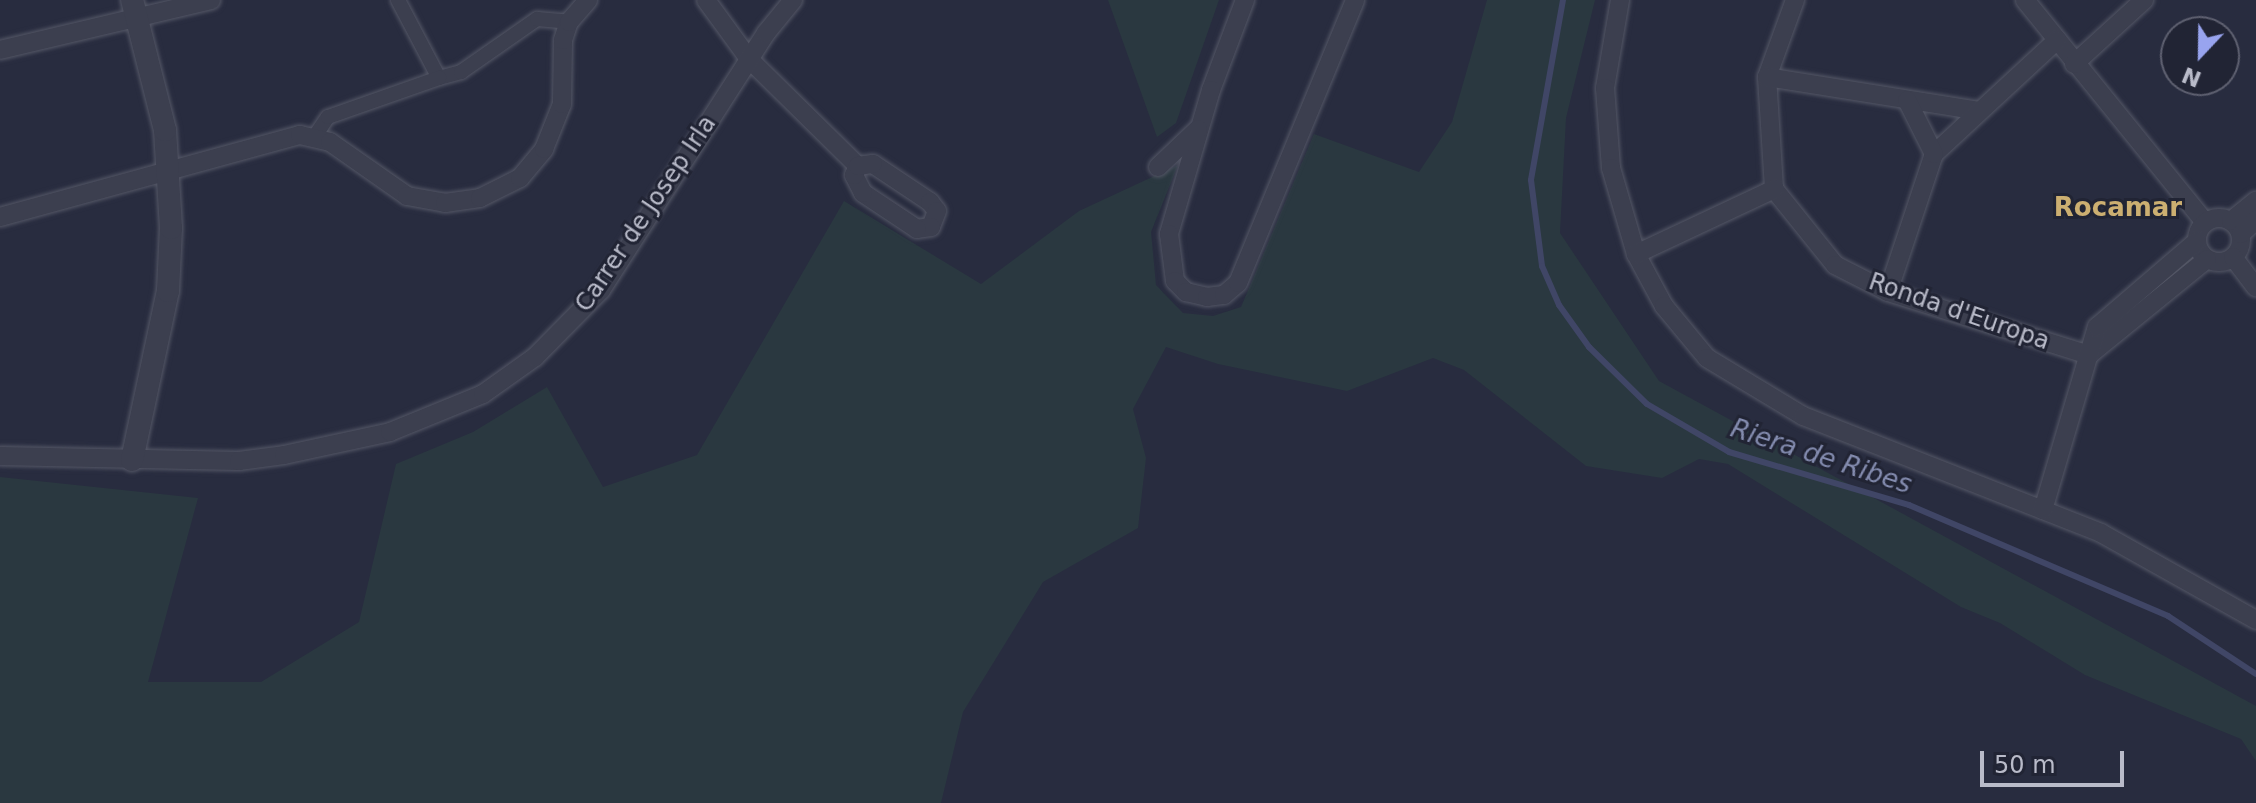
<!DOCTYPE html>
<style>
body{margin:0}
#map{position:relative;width:2256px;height:803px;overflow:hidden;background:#282c3f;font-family:"DejaVu Sans",sans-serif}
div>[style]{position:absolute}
.green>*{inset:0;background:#2a3840}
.stream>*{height:6px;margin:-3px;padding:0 3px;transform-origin:3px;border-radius:3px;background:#404666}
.roads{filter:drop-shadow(0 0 2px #545766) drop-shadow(0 0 2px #545766)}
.pedestrian>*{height:14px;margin:-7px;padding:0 7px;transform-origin:7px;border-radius:7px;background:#3c3f4f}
.minor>*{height:18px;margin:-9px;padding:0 9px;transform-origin:9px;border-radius:9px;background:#3c3f4f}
.minor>.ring{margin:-9px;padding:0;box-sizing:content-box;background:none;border:18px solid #3c3f4f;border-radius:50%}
.tertiary>*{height:22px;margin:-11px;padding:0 11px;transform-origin:11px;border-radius:11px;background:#3c3f4f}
span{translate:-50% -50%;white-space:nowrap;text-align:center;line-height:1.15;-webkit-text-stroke:6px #212434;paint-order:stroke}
.street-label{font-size:24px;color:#b9bbc9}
.neighbourhood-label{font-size:26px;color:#ccaf71;font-weight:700}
.water-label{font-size:26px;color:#838bae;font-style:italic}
.north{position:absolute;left:2160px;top:16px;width:80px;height:80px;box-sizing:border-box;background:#212434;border:2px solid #5e6070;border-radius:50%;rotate:202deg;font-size:22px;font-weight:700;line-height:32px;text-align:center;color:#b9bbc9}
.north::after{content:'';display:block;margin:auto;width:28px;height:36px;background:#98a4ef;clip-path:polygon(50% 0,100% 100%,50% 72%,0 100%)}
.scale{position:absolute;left:1980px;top:751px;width:144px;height:36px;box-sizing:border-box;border:4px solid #b9bbc9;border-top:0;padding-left:10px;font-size:24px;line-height:28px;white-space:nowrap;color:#b9bbc9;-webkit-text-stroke:6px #212434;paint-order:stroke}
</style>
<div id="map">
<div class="green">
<i style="clip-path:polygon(1108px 0,1219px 0,1176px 123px,1157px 137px)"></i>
<i style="clip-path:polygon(1487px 0,1595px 0,1566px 118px,1560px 233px,1659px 381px,2256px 706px,2256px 761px,2241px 739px,2085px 675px,2000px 623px,1961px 607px,1728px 464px,1699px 459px,1662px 478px,1586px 466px,1464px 370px,1433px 358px,1347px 391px,1218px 364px,1166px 347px,1133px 409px,1146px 458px,1138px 528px,1043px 582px,963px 712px,941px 803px,0 803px,0 477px,198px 498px,148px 682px,261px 682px,359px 622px,396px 464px,473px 432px,547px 387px,603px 487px,697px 455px,844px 201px,981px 284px,1079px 211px,1178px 165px,1151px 232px,1156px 285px,1183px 313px,1213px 316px,1241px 307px,1314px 134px,1419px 172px,1452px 122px)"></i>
</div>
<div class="stream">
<i style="left:1563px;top:0;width:183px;rotate:100.1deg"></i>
<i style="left:1531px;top:180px;width:87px;rotate:82.7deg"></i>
<i style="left:1542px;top:266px;width:43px;rotate:66.4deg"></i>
<i style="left:1559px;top:305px;width:52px;rotate:54.5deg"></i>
<i style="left:1589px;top:347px;width:81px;rotate:44.5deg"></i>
<i style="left:1647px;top:404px;width:95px;rotate:30.3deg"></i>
<i style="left:1729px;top:452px;width:188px;rotate:16.4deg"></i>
<i style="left:1909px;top:505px;width:282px;rotate:23.2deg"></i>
<i style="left:2168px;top:616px;width:105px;rotate:33.4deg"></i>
</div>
<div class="roads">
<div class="pedestrian">
<i style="left:398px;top:0;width:88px;rotate:62.3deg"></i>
<i style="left:439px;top:78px;width:23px;rotate:-15deg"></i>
<i style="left:461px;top:72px;width:93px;rotate:-34.9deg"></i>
<i style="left:537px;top:19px;width:32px;rotate:5deg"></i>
<i style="left:315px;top:136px;width:23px;rotate:-56deg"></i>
<i style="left:328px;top:117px;width:118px;rotate:-19.4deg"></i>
</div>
<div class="minor">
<i style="left:706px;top:0;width:73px;rotate:53.9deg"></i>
<i style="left:749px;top:59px;width:153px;rotate:44.5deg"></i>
<i style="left:1245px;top:0;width:96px;rotate:110.7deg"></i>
<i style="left:1211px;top:90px;width:150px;rotate:106.3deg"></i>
<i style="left:1169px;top:234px;width:47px;rotate:82.7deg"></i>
<i style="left:1175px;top:281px;width:16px;rotate:45deg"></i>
<i style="left:1186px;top:292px;width:22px;rotate:13deg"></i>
<i style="left:1207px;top:297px;width:17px;rotate:-7deg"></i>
<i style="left:1224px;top:295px;width:18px;rotate:-41deg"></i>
<i style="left:1238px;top:283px;width:306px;rotate:-67.5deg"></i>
<i style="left:1620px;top:0;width:89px;rotate:99.7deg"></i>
<i style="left:1605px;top:88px;width:80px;rotate:85.7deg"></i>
<i style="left:1611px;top:168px;width:90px;rotate:73.8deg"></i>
<i style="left:1636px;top:254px;width:59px;rotate:61.7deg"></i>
<i style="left:1664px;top:306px;width:67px;rotate:50.4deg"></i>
<i style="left:1707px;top:358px;width:112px;rotate:31.1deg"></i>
<i style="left:1803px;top:416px;width:320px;rotate:21.4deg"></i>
<i style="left:2101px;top:533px;width:178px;rotate:29.3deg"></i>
<i style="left:1795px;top:0;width:82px;rotate:110deg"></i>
<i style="left:1767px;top:77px;width:112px;rotate:86.4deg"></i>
<i style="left:1774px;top:189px;width:97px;rotate:51.2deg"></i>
<i style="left:1835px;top:265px;width:59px;rotate:27deg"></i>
<i style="left:1888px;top:292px;width:211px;rotate:17.4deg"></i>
<i style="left:2025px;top:0;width:286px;rotate:51deg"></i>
<i style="left:0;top:50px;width:217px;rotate:-13.3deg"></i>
<i style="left:2074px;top:64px;width:95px;rotate:-42.4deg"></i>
<i style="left:1767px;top:77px;width:215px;rotate:9.1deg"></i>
<i style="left:1934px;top:154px;width:168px;rotate:-42.8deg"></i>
<i style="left:873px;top:164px;width:69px;rotate:33.7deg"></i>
<i style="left:930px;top:202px;width:11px;rotate:52deg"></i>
<i style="left:937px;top:211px;width:17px;rotate:111deg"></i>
<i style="left:931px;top:227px;width:14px;rotate:172deg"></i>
<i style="left:917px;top:229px;width:65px;rotate:-146.3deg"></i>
<i style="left:863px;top:193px;width:20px;rotate:-117deg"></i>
<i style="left:854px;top:175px;width:10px;rotate:-66deg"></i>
<i style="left:858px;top:166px;width:15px;rotate:-8deg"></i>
<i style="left:1158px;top:167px;width:55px;rotate:-43.5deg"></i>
<i style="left:0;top:217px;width:311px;rotate:-15.3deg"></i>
<i style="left:300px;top:135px;width:31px;rotate:13deg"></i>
<i style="left:330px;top:142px;width:94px;rotate:35deg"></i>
<i style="left:407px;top:196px;width:39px;rotate:10deg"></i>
<i style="left:445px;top:203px;width:35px;rotate:-8deg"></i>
<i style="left:480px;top:198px;width:45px;rotate:-26.6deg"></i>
<i style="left:520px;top:178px;width:38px;rotate:-50deg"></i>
<i style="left:544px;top:149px;width:48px;rotate:-68.2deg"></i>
<i style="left:562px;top:104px;width:64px;rotate:-89.1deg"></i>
<i style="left:563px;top:40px;width:19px;rotate:-72deg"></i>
<i style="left:569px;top:22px;width:29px;rotate:-49deg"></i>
<i class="ring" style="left:2197px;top:218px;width:26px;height:26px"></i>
<i style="left:2231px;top:221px;width:32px;rotate:-39deg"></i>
<i style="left:2241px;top:234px;width:21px;rotate:-43deg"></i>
<i style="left:1636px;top:254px;width:153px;rotate:-25.2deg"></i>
<i style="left:2233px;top:257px;width:38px;rotate:53deg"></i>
<i style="left:1888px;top:292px;width:145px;rotate:-71.6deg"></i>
<i style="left:1934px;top:154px;width:60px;rotate:-116.6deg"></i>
<i style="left:2089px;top:355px;width:152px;rotate:-39.1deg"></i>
<i style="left:0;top:456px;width:239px;rotate:1.2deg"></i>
<i style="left:239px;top:461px;width:45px;rotate:-7.6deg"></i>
<i style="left:284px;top:455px;width:108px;rotate:-12.2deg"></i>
<i style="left:390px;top:432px;width:100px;rotate:-22.2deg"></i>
<i style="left:483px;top:394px;width:64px;rotate:-35.4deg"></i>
<i style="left:535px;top:357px;width:94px;rotate:-45.4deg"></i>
<i style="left:601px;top:290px;width:305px;rotate:-57.3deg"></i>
<i style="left:766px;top:33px;width:43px;rotate:-50.7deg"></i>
<i style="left:2043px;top:510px;width:191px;rotate:-73.6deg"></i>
<i style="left:2097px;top:327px;width:132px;rotate:-40.7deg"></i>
</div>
<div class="tertiary">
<i style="left:132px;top:460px;width:173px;rotate:-78deg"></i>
<i style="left:168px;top:291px;width:63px;rotate:-87.3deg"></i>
<i style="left:171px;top:228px;width:98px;rotate:-93.5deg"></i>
<i style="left:165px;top:130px;width:134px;rotate:-104.2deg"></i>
</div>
</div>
<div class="street-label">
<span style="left:646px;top:214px;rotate:-56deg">Carrer de Josep Irla</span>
<span style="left:1959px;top:312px;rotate:19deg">Ronda d'Europa</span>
</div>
<div class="neighbourhood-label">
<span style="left:2118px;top:208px">Rocamar</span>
</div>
<div class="water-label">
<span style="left:1821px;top:457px;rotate:18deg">Riera de Ribes</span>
</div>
<div class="north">N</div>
<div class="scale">50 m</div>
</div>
